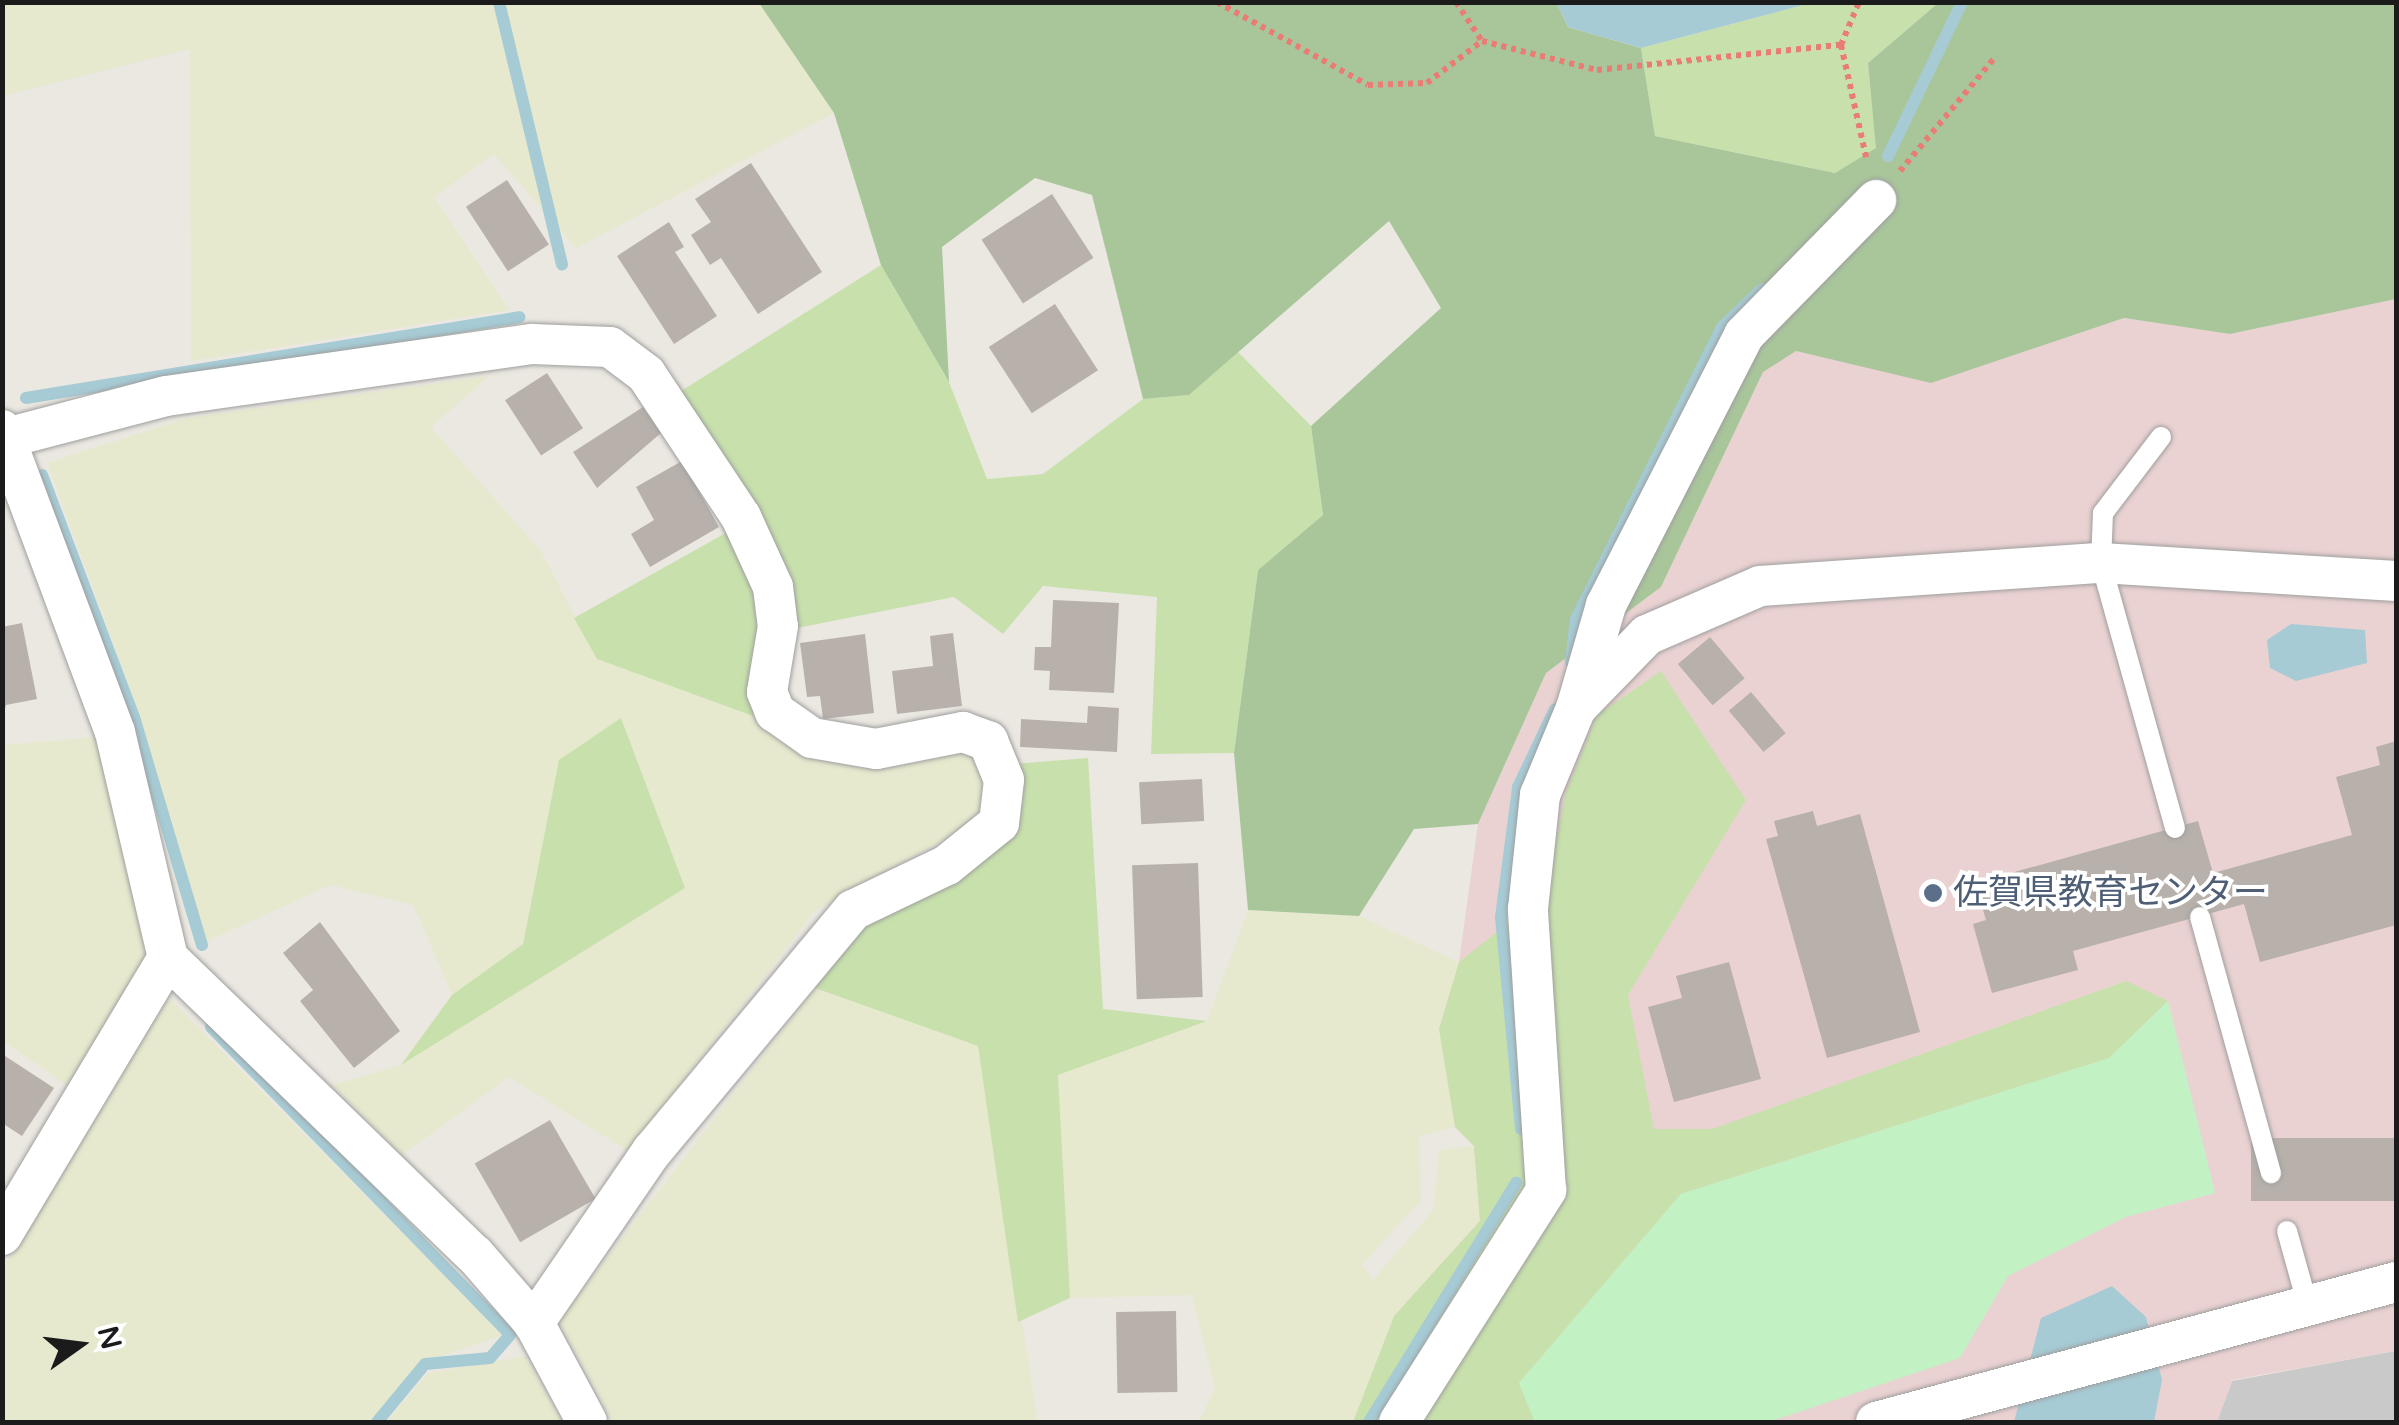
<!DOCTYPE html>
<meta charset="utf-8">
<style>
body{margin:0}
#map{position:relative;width:2399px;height:1425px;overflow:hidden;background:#ebe8e1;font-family:"Varela Round","Noto Sans JP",sans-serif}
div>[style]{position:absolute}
.commercial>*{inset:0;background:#ebd2d2}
.religious>*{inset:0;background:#c9c9c9}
.farmland>*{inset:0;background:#e7e9ce}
.grass>*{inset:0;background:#c8e1ac}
.forest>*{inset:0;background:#a9c69b}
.park>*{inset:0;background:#c2f2c4}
.water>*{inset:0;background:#a6cbd5}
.stream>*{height:12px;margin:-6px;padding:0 6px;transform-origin:6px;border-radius:6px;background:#a6cbd5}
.building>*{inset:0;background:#b8b1ab;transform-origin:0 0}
.path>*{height:6px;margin-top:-3px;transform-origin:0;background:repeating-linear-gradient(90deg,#e97d75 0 5px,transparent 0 10px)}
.roads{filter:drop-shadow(0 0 2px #9f9f9f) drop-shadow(0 0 2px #9f9f9f)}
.service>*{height:20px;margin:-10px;padding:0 10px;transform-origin:10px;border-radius:10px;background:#fff}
.minor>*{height:40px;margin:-20px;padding:0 20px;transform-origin:20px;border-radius:20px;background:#fff}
.dots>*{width:28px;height:28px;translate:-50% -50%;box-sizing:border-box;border:5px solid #fff;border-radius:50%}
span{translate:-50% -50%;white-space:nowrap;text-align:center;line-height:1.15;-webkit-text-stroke:8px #fff;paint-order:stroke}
.service-label{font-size:35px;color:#4e5e75}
.left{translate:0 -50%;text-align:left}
.frame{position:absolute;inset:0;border:5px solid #1b1b1b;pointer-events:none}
.north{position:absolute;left:30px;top:1295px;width:100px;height:100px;-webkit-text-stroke:8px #fff;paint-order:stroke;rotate:76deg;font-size:28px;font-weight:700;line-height:40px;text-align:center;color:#1b1b1b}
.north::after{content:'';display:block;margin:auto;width:35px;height:45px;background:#1b1b1b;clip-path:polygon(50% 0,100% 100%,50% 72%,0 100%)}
</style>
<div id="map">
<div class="commercial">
<i style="clip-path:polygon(2396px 299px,2396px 1351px,2232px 1380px,2217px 1422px,1353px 1422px,1474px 1146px,1455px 1127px,1439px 1029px,1459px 962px,1478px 824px,1546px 673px,1661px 587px,1763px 371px,1796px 351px,1931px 382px,2124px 318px,2230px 334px)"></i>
</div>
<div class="religious">
<i style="clip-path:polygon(2396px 1351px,2396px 1422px,2217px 1422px,2232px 1381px)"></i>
</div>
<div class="farmland">
<i style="clip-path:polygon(2px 3px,759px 3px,834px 113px,576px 248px,494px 154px,434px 197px,509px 310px,191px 361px,190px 49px,3px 96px)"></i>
<i style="clip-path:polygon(489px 376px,431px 427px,541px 551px,597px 659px,753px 716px,857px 768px,957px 743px,982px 760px,984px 800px,972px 825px,815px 911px,628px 1151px,509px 1077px,402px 1155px,333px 1085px,401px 1065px,685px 888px,559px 760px,523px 944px,452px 995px,413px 905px,331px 885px,205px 942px,140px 716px,47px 463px,187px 418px)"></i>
<i style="clip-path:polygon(98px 737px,156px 961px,71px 1088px,3px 1041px,3px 745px)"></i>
<i style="clip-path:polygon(1248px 910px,1359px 916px,1459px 962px,1439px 1029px,1455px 1127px,1419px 1136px,1421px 1200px,1362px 1265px,1373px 1280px,1434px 1209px,1439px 1150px,1474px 1146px,1480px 1221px,1394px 1316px,1353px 1422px,1199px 1422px,1215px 1388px,1192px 1295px,1070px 1298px,1058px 1075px,1207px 1021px)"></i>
<i style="clip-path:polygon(815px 988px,978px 1046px,1038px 1422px,613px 1422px,559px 1320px)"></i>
<i style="clip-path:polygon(168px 997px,504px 1335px,417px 1364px,371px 1422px,3px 1422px,3px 1268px)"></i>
<i style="clip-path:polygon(525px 1356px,562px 1422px,386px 1422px,428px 1373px)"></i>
</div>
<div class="grass">
<i style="clip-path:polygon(1811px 3px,1938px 3px,1868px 63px,1877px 148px,1835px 173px,1655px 136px,1641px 48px)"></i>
<i style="clip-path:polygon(881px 265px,949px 382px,987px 479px,1043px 474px,1143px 399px,1189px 395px,1238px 352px,1311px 426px,1323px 515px,1258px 570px,1234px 753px,1151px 754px,1157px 597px,1043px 586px,1003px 634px,954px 597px,792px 629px,678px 393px)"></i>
<i style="clip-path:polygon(731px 530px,763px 608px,753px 716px,597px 659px,574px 618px)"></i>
<i style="clip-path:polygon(1661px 671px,1746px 800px,1628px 995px,1654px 1129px,1712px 1129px,2126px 981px,2168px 1001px,2109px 1058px,1681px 1194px,1519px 1383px,1535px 1422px,1353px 1422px,1394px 1316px,1480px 1221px,1474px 1146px,1455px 1127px,1439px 1029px,1459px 962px,1546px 893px,1566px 792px,1597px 715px)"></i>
<i style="clip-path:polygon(621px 718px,685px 888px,401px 1065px,452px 995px,523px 944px,559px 760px)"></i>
<i style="clip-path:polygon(1088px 758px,1103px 1009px,1207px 1021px,1058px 1075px,1070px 1298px,1018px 1322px,978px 1046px,815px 988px,872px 913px,1019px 831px,1014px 764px)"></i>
</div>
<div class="forest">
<i style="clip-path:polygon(759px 3px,1557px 3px,1568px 27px,1641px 48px,1655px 136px,1835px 173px,1876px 148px,1868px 63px,1938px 3px,2396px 3px,2396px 299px,2230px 334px,2124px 318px,1931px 383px,1796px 351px,1763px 372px,1661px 587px,1546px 673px,1478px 824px,1414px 829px,1359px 916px,1248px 910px,1234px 753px,1258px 570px,1323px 515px,1311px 426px,1441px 308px,1389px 221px,1189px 395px,1143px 399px,1092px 195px,1035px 178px,942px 247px,949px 382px,881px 265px,834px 113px)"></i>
</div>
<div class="park">
<i style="clip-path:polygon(2168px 1001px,2215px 1193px,2126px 1217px,2008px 1276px,1960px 1358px,1769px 1422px,1535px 1422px,1519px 1383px,1681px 1194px,2109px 1058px)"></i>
</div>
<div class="water">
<i style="clip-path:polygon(1557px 3px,1811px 3px,1641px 48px,1568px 27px)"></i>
<i style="clip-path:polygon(2291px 624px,2365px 630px,2367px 663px,2296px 681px,2270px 668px,2267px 640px)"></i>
<i style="clip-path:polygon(2112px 1286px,2146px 1317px,2162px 1380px,2154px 1422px,2014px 1422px,2041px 1318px)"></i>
</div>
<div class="stream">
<i style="left:499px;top:2px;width:270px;rotate:76.5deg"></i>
<i style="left:1888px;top:156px;width:171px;rotate:-64.3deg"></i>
<i style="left:26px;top:398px;width:500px;rotate:-9.3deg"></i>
<i style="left:42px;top:475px;width:259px;rotate:69.2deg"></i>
<i style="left:134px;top:717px;width:238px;rotate:73.4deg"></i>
<i style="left:1571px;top:662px;width:43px;rotate:-83.4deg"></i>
<i style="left:1576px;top:619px;width:326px;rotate:-63.4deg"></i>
<i style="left:1722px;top:327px;width:55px;rotate:-43.5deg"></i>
<i style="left:211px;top:1027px;width:429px;rotate:45.8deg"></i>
<i style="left:510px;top:1335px;width:30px;rotate:131deg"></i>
<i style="left:490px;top:1358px;width:65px;rotate:174.7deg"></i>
<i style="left:425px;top:1364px;width:75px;rotate:129.6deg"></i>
<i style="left:1521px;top:1129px;width:213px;rotate:-95.4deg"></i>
<i style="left:1501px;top:917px;width:131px;rotate:-82.5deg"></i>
<i style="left:1518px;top:787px;width:86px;rotate:-64.6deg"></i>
<i style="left:1369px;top:1422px;width:281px;rotate:-58.4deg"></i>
</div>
<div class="building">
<i style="clip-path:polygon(751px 163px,822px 272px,758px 314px,721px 258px,710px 265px,691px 235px,711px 222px,695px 199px)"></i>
<i style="left:507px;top:180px;width:77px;height:49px;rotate:57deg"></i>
<i style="left:1052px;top:194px;width:76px;height:84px;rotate:57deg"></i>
<i style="clip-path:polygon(669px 222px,684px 247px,675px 252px,717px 316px,674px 344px,617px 256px)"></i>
<i style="left:1055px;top:304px;width:79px;height:79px;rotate:57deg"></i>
<i style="left:547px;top:373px;width:66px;height:50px;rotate:57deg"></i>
<i style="clip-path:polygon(643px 407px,661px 433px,597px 488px,573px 452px)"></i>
<i style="clip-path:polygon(682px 461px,719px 527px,650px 567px,631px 534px,654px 520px,636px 487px)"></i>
<i style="clip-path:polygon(1053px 600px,1119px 603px,1114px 693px,1049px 690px,1050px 671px,1034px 670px,1035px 647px,1051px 647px)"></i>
<i style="clip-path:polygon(22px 623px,37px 699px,6px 705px,2px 719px,2px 627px)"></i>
<i style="clip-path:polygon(953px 633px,962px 706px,897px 714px,892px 671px,933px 666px,930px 636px)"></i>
<i style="clip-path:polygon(865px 634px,874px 713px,823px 719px,820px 696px,807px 697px,800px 643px)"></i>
<i style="left:1710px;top:637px;width:54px;height:42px;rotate:50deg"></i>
<i style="left:1751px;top:692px;width:54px;height:29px;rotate:50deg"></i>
<i style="clip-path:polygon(1088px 706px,1119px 708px,1117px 752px,1020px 747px,1021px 719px,1087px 723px)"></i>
<i style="clip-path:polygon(2396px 741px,2396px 925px,2260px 962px,2244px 904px,2073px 951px,2078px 970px,1992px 993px,1973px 924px,1986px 920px,1975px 883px,2198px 821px,2213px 873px,2352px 835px,2336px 777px,2380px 765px,2376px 747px)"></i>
<i style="left:1202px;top:779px;width:42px;height:63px;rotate:87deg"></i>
<i style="clip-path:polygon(1813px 811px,1817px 826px,1860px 814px,1920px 1032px,1827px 1058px,1766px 839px,1778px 836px,1774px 821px)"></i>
<i style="left:1198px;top:863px;width:134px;height:66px;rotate:88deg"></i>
<i style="clip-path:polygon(320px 922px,400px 1031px,354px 1068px,300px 1001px,313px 990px,283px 953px)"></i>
<i style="clip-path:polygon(1729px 962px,1761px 1079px,1674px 1102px,1648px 1007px,1682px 998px,1676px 976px)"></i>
<i style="clip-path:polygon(2px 1054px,54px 1088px,22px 1136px,2px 1123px)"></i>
<i style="left:550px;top:1120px;width:91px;height:87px;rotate:60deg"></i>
<i style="left:2396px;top:1138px;width:63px;height:145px;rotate:90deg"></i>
<i style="left:1176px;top:1311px;width:81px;height:60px;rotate:89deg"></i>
</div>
<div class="path">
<i style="left:1217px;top:2px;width:172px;rotate:28.8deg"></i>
<i style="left:1368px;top:85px;width:59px;rotate:-1.9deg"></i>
<i style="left:1427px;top:83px;width:69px;rotate:-37.4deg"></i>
<i style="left:1456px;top:2px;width:47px;rotate:56.3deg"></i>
<i style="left:1482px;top:41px;width:119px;rotate:14.2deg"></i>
<i style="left:1597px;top:70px;width:245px;rotate:-5.9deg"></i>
<i style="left:1841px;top:45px;width:119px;rotate:77.4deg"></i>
<i style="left:1841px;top:45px;width:47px;rotate:-67.3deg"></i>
<i style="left:1900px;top:171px;width:150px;rotate:-50.1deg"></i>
</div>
<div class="roads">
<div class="service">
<i style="left:2161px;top:437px;width:96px;rotate:127.3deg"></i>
<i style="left:2103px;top:513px;width:50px;rotate:92.3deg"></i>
<i style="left:2101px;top:563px;width:275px;rotate:74.4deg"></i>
<i style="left:2200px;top:917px;width:266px;rotate:74.5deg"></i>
<i style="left:2287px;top:1231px;width:78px;rotate:74.4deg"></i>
</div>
<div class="minor">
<i style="left:2px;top:430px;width:322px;rotate:69.5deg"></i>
<i style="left:115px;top:732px;width:232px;rotate:76.8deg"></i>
<i style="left:168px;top:958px;width:427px;rotate:44.1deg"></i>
<i style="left:475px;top:1255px;width:90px;rotate:49.1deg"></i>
<i style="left:534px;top:1323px;width:112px;rotate:61.8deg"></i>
<i style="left:6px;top:438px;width:165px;rotate:-14.7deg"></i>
<i style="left:166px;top:396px;width:370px;rotate:-8.1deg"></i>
<i style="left:532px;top:344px;width:78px;rotate:2.2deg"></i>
<i style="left:610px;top:347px;width:45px;rotate:36.9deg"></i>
<i style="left:646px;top:374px;width:172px;rotate:56.4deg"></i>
<i style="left:741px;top:517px;width:77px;rotate:65.4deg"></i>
<i style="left:773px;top:587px;width:39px;rotate:83deg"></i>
<i style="left:778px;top:626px;width:67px;rotate:99.5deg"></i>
<i style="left:767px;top:692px;width:22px;rotate:68deg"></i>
<i style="left:775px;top:712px;width:45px;rotate:35.1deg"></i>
<i style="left:812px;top:738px;width:65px;rotate:9.8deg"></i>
<i style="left:876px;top:749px;width:89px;rotate:-11.1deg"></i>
<i style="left:963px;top:732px;width:27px;rotate:20deg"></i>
<i style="left:988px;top:741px;width:42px;rotate:67.7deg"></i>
<i style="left:1004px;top:780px;width:43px;rotate:96.6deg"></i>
<i style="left:999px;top:823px;width:67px;rotate:141.1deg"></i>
<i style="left:947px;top:865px;width:104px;rotate:154.4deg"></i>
<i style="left:853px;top:910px;width:314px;rotate:129.8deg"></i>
<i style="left:652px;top:1151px;width:209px;rotate:124.5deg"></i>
<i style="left:1577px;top:705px;width:104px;rotate:-73.8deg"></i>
<i style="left:1606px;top:605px;width:303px;rotate:-62.9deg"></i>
<i style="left:1744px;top:335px;width:189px;rotate:-45.6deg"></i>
<i style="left:2px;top:1235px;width:323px;rotate:-59.1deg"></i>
<i style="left:1399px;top:1422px;width:275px;rotate:-57.6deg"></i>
<i style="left:1546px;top:1190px;width:282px;rotate:-93.7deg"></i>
<i style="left:1528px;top:909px;width:115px;rotate:-84deg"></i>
<i style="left:1540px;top:795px;width:94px;rotate:-67.5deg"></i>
<i style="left:1576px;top:708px;width:102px;rotate:-45.8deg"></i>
<i style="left:1647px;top:635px;width:123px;rotate:-23.4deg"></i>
<i style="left:1760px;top:586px;width:342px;rotate:-3.9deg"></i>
<i style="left:2101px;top:563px;width:296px;rotate:3.5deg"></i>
<i style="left:1876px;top:1422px;width:539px;rotate:-15.07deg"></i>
</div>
</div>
<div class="dots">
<i style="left:1933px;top:893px;background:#5c6f8a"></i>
</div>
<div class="service-label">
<span class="left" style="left:1953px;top:893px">佐賀県教育センター</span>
</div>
<div class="frame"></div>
<div class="north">N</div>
</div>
